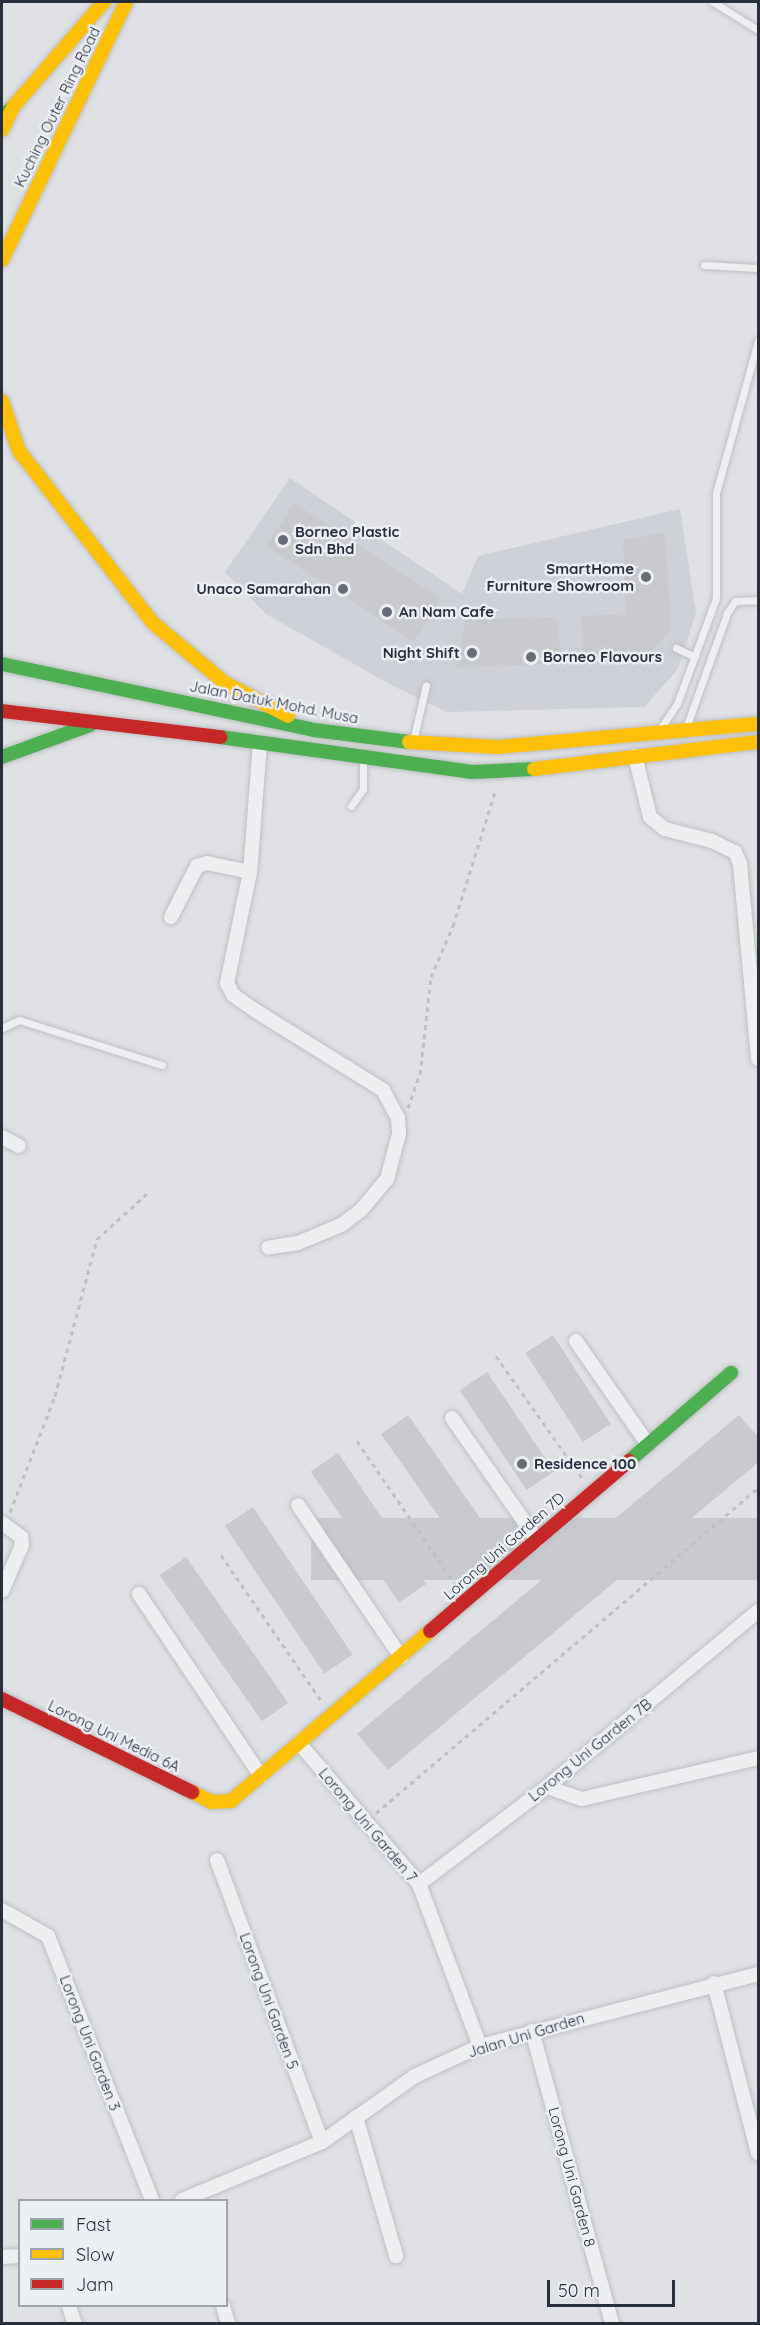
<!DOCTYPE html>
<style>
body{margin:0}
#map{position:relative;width:760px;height:2325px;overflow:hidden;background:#dfe1e4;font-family:Quicksand,sans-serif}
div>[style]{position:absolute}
.built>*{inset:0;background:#cdd0d7}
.building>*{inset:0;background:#c7c9cc;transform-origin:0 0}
.path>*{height:3px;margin-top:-1.5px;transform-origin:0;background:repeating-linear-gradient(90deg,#bebfc4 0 4.5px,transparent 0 9px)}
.roads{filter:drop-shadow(0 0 2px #bdbfc2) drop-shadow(0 0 2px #bdbfc2)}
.lane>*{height:7px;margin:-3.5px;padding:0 3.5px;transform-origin:3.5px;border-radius:3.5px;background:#eeeff1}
.street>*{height:14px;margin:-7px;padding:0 7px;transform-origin:7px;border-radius:7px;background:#eeeff1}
.fast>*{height:14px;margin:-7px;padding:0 7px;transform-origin:7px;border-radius:7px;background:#4caf50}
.slow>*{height:14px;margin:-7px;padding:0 7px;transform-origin:7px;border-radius:7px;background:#ffc107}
.jam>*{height:14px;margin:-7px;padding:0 7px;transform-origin:7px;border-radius:7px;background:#c62828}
.dots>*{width:16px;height:16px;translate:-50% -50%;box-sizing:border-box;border:3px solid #eceff4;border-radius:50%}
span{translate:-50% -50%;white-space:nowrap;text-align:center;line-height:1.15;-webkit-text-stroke:5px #eceff4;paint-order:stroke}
.street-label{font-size:15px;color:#272e3c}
.poi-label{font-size:15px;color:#272e3c;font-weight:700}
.left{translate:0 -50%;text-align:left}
.right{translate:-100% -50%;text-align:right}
.frame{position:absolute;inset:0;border:3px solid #272e3c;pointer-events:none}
.legend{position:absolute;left:18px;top:2199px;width:210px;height:108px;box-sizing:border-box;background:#eceff4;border:2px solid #9da2aa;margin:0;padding:8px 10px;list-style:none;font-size:18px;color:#272e3c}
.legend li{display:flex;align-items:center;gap:12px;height:30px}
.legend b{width:30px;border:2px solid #9da2aa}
.scale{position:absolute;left:547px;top:2280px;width:128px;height:27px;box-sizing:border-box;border:3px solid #272e3c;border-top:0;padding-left:8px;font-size:18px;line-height:21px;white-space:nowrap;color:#272e3c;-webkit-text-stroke:4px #eceff4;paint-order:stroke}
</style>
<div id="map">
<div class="built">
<i style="clip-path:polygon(290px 478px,462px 594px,478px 556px,680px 509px,696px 613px,678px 669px,644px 707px,447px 712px,393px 686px,266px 614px,225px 572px)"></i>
</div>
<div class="building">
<i style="left:294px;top:503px;width:176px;height:51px;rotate:33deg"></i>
<i style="clip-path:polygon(665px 532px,671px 630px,644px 658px,584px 662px,581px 616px,626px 614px,623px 540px)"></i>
<i style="clip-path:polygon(556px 617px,563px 664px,456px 667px,465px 620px)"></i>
<i style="left:553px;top:1335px;width:106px;height:33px;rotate:57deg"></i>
<i style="left:487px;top:1372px;width:120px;height:33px;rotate:56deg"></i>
<i style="left:408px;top:1415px;width:144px;height:33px;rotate:55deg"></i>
<i style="clip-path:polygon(739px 1415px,759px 1438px,759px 1462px,388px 1770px,357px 1734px)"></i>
<i style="left:338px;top:1453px;width:158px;height:33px;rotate:56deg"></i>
<i style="left:253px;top:1507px;width:178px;height:34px;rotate:56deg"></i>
<i style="left:759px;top:1518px;width:62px;height:448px;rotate:90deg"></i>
<i style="left:186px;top:1557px;width:178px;height:32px;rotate:55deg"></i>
</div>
<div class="path">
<i style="left:408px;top:1108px;width:36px;rotate:-71deg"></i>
<i style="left:420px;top:1074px;width:98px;rotate:-83.5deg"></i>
<i style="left:431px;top:977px;width:56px;rotate:-66.7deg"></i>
<i style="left:453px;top:926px;width:140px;rotate:-72.6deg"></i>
<i style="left:496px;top:1356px;width:149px;rotate:54.8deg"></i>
<i style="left:357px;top:1441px;width:177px;rotate:55.6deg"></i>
<i style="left:10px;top:1512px;width:124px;rotate:-68.8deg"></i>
<i style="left:55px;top:1396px;width:163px;rotate:-75deg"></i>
<i style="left:97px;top:1239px;width:72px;rotate:-42.2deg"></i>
<i style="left:221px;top:1555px;width:178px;rotate:55.5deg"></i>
<i style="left:376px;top:1813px;width:502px;rotate:-40.39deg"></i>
</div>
<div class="roads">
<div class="lane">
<i style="left:713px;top:2px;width:53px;rotate:31.9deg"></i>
<i style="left:704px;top:265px;width:54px;rotate:3.2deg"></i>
<i style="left:676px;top:648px;width:21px;rotate:25deg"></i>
<i style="left:687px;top:725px;width:119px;rotate:-70.3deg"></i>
<i style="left:727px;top:613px;width:14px;rotate:-56deg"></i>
<i style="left:735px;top:601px;width:23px;rotate:-2deg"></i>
<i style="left:662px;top:726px;width:27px;rotate:-56deg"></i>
<i style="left:677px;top:704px;width:113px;rotate:-69.8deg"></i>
<i style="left:716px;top:598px;width:105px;rotate:-90deg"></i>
<i style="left:716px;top:493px;width:158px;rotate:-74.6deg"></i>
<i style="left:414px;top:737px;width:53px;rotate:-77deg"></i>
<i style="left:351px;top:806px;width:21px;rotate:-55deg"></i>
<i style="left:363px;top:789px;width:30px;rotate:-90deg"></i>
<i style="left:2px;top:1028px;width:19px;rotate:-25deg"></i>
<i style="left:19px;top:1020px;width:150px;rotate:17.5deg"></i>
</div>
<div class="street">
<i style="left:260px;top:743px;width:129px;rotate:94.4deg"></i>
<i style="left:250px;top:872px;width:113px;rotate:101.7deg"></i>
<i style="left:227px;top:983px;width:13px;rotate:63deg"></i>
<i style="left:233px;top:995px;width:28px;rotate:35deg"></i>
<i style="left:256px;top:1011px;width:150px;rotate:31.9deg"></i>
<i style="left:383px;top:1090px;width:32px;rotate:62deg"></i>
<i style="left:398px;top:1118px;width:16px;rotate:86deg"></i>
<i style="left:399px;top:1134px;width:47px;rotate:104.9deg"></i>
<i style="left:387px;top:1179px;width:40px;rotate:130deg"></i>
<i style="left:361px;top:1210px;width:25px;rotate:143deg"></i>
<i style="left:341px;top:1225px;width:47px;rotate:157.3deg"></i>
<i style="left:298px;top:1243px;width:30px;rotate:171deg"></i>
<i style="left:635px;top:756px;width:63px;rotate:76.2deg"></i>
<i style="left:650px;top:817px;width:19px;rotate:39deg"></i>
<i style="left:665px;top:829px;width:49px;rotate:14.3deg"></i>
<i style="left:712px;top:841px;width:25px;rotate:26deg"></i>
<i style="left:735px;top:852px;width:13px;rotate:67deg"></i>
<i style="left:740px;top:864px;width:196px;rotate:84.7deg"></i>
<i style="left:171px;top:917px;width:57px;rotate:-63deg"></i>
<i style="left:197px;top:866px;width:10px;rotate:-17deg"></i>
<i style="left:207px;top:863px;width:44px;rotate:11.8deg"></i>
<i style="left:2px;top:1137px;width:19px;rotate:28deg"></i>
<i style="left:576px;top:1341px;width:124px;rotate:55.2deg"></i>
<i style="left:452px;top:1418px;width:149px;rotate:55.1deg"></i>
<i style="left:298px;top:1505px;width:184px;rotate:55.9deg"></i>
<i style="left:2px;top:1523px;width:24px;rotate:36deg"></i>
<i style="left:21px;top:1537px;width:8px;rotate:83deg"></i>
<i style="left:22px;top:1545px;width:50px;rotate:113.5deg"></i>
<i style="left:139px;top:1594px;width:219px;rotate:56.2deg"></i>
<i style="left:299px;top:1743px;width:185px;rotate:49.6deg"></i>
<i style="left:419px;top:1884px;width:173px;rotate:69.4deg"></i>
<i style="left:547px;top:1787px;width:37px;rotate:19deg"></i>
<i style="left:582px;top:1799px;width:181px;rotate:-13.1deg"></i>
<i style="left:217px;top:1860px;width:301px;rotate:69.6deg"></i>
<i style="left:419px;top:1884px;width:161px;rotate:-37.2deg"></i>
<i style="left:547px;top:1787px;width:275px;rotate:-39.8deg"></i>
<i style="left:2px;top:1910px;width:53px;rotate:29.5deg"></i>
<i style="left:48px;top:1936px;width:284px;rotate:68.5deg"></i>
<i style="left:714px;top:1983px;width:176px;rotate:75.5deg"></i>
<i style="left:532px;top:2031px;width:304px;rotate:74.7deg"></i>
<i style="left:356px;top:2117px;width:145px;rotate:73.9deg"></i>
<i style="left:182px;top:2200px;width:152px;rotate:-22.5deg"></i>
<i style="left:322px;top:2142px;width:114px;rotate:-35.4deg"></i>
<i style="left:415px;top:2076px;width:72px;rotate:-24.8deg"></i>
<i style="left:480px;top:2046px;width:287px;rotate:-14.5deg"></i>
<i style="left:2px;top:2257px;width:18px;rotate:-3deg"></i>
<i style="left:69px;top:2306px;width:19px;rotate:72deg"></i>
<i style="left:223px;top:2306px;width:19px;rotate:74deg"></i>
</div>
<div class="fast">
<i style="left:2px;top:117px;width:15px;rotate:-42deg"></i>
<i style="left:2px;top:664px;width:319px;rotate:11.9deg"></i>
<i style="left:314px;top:730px;width:96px;rotate:7.2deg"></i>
<i style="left:220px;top:737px;width:255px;rotate:7.9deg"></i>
<i style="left:473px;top:772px;width:61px;rotate:-2.8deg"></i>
<i style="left:2px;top:757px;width:94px;rotate:-20deg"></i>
<i style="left:629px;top:1461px;width:135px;rotate:-40.8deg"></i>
</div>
<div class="slow">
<i style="left:2px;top:130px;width:25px;rotate:-64deg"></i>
<i style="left:13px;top:107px;width:139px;rotate:-49.1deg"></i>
<i style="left:2px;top:260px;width:286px;rotate:-64.3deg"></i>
<i style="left:2px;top:401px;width:53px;rotate:71.2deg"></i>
<i style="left:19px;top:451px;width:218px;rotate:52.1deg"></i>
<i style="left:153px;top:623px;width:94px;rotate:39.8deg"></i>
<i style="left:225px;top:683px;width:71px;rotate:27.6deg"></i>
<i style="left:409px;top:742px;width:89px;rotate:3.2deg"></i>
<i style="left:498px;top:747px;width:261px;rotate:-5.1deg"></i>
<i style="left:534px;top:769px;width:226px;rotate:-6.9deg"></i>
<i style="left:192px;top:1792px;width:22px;rotate:27deg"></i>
<i style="left:212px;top:1802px;width:19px;rotate:-3deg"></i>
<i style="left:231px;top:1801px;width:262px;rotate:-40.5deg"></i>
</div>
<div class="jam">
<i style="left:2px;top:711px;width:220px;rotate:6.8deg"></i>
<i style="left:430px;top:1631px;width:262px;rotate:-40.5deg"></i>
<i style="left:2px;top:1699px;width:212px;rotate:26.1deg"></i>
</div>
</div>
<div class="dots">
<i style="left:283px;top:540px;background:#676d77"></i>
<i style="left:646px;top:577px;background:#676d77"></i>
<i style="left:343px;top:589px;background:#676d77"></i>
<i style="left:387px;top:612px;background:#676d77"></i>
<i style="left:472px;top:653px;background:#676d77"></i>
<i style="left:531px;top:657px;background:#676d77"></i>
<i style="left:522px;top:1464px;background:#676d77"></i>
</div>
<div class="street-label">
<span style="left:57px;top:107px;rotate:-64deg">Kuching Outer Ring Road</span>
<span style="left:274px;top:702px;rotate:11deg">Jalan Datuk Mohd. Musa</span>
<span style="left:504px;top:1546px;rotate:-41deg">Lorong Uni Garden 7D</span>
<span style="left:114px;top:1736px;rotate:26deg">Lorong Uni Media 6A</span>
<span style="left:590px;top:1750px;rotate:-39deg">Lorong Uni Garden 7B</span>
<span style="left:368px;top:1825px;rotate:50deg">Lorong Uni Garden 7</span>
<span style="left:269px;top:2001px;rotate:70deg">Lorong Uni Garden 5</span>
<span style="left:526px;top:2035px;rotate:-17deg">Jalan Uni Garden</span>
<span style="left:90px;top:2043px;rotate:69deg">Lorong Uni Garden 3</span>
<span style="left:572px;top:2177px;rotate:75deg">Lorong Uni Garden 8</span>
</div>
<div class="poi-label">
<span class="left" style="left:295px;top:540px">Borneo Plastic<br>Sdn Bhd</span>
<span class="right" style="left:634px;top:577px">SmartHome<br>Furniture Showroom</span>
<span class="right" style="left:331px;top:589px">Unaco Samarahan</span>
<span class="left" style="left:399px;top:612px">An Nam Cafe</span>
<span class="right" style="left:460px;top:653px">Night Shift</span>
<span class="left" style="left:543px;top:657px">Borneo Flavours</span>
<span class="left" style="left:534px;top:1464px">Residence 100</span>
</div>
<div class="frame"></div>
<ul class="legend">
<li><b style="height:8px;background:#4caf50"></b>Fast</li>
<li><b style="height:8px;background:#ffc107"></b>Slow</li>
<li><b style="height:8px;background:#c62828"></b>Jam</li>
</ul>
<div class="scale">50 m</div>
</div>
